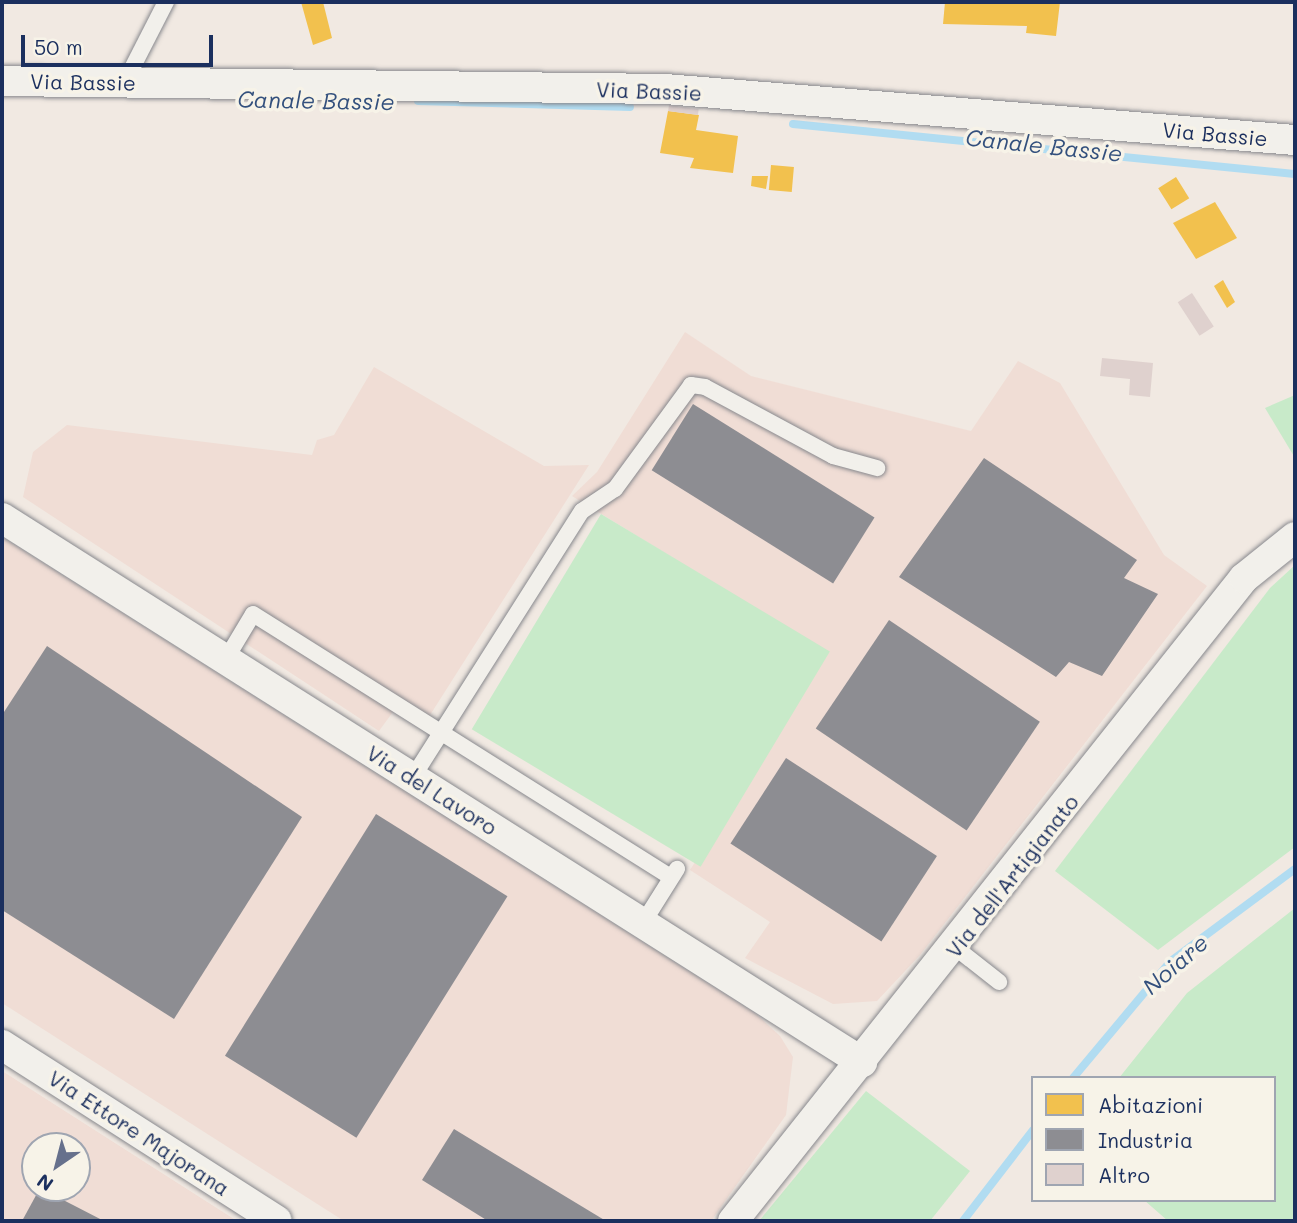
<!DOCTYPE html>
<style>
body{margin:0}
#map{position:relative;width:1297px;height:1223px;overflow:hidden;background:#f1e9e2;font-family:Mali,sans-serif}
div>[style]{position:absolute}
.built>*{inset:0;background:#f0ddd5}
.green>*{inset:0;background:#c8eac9;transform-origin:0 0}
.homes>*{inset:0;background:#f2c14e;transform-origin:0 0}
.industry>*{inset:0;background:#8d8d92;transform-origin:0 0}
.stream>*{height:8px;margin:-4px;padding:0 4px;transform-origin:4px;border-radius:4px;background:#b1dcf1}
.building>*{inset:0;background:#dfd1ce;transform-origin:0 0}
.roads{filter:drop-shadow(0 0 2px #87888d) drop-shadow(0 0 2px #87888d)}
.lane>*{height:16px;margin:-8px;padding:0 8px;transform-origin:8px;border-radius:8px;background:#f2f0eb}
.street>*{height:30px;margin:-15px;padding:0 15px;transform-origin:15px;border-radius:15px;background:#f2f0eb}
span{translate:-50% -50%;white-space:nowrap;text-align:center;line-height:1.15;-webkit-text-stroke:7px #f7f3e8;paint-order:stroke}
.street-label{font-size:21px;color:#1b2f5e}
.water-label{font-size:23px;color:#33507d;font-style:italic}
.frame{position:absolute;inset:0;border:4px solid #1b2f5e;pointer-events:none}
.legend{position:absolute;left:1031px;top:1076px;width:245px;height:126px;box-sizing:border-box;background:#f7f3e8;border:2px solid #9fa5b1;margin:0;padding:9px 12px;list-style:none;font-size:21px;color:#1b2f5e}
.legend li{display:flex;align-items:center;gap:14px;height:35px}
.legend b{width:35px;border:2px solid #9fa5b1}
.north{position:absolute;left:21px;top:1132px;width:70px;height:70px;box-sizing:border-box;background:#f7f3e8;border:2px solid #9fa5b1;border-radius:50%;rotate:215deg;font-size:19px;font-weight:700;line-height:28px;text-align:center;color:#1b2f5e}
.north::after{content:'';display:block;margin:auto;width:24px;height:32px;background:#66708c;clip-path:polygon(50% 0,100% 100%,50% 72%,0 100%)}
.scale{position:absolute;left:21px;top:35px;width:192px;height:32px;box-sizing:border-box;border:4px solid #1b2f5e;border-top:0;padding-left:9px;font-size:21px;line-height:24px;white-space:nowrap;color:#1b2f5e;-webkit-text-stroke:5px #f7f3e8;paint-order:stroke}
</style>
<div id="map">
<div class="built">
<i style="clip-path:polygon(685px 332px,751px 376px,971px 431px,1018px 361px,1060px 383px,1164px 555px,1207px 586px,920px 955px,877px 1001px,833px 1004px,745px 958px,770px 922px,690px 870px,828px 653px,572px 496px,597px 472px)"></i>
<i style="clip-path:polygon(374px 367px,544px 466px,589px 465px,425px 723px,398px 705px,379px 731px,23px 497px,33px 452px,67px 425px,312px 455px,317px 440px,334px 435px)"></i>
<i style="clip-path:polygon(2px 537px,755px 1013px,780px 1036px,793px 1057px,786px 1115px,711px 1221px,344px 1221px,2px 1003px)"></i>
<i style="clip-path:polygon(evenodd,2px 1071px,10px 1076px,237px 1221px,2px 1221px,2px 1071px,35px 1146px,77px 1146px,77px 1188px,35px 1188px,35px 1146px)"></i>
</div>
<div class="green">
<i style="clip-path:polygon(1295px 395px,1295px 458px,1265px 408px)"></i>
<i style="left:601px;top:514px;width:267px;height:251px;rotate:31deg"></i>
<i style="clip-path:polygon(1295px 565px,1295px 847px,1158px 950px,1055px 871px,1270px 588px)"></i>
<i style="clip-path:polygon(1295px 908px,1295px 1221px,1168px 1221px,1144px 1200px,1274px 1200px,1274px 1078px,1119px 1078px,1187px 993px)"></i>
<i style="clip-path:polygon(866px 1091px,970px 1171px,930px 1221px,759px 1221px)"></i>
</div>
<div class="homes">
<i style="clip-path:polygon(301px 2px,323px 2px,332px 38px,313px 45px)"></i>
<i style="clip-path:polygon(945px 2px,1060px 2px,1056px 36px,1026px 33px,1027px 26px,943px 24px)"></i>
<i style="clip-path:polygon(668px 111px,699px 115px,696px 130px,738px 136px,733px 173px,690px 168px,694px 158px,660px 153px)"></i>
<i style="left:771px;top:165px;width:23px;height:25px;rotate:5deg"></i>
<i style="clip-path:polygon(752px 176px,768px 176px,766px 189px,751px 186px)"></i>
<i style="left:1176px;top:177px;width:25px;height:21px;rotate:58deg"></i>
<i style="clip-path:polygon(1215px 202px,1237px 238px,1196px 259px,1173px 223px)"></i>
<i style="clip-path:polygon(1223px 280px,1235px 302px,1227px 308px,1214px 286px)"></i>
</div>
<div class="industry">
<i style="left:693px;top:404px;width:214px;height:78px;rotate:32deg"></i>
<i style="clip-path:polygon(984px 458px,1137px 560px,1124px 578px,1158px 594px,1102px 676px,1069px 662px,1056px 677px,899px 577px)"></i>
<i style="left:889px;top:620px;width:182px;height:131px;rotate:34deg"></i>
<i style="clip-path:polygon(47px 646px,302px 817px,174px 1019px,2px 910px,2px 715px)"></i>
<i style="left:786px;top:758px;width:180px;height:102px;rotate:33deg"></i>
<i style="left:376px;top:814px;width:155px;height:285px;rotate:32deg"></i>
<i style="clip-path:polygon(454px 1129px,606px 1221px,488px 1221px,422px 1180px)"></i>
<i style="clip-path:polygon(40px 1188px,104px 1221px,22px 1221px)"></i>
</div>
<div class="stream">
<i style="left:418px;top:101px;width:212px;rotate:1.6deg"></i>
<i style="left:793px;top:124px;width:504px;rotate:5.69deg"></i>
<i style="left:1073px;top:1078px;width:153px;rotate:-50.1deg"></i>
<i style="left:1171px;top:961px;width:154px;rotate:-36.6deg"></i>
<i style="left:963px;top:1221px;width:115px;rotate:-52.4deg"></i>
</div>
<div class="building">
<i style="left:669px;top:105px;width:30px;height:6px;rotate:8deg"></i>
<i style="left:1192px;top:293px;width:40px;height:17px;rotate:57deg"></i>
<i style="clip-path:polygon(1102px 358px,1153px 363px,1150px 397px,1129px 395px,1130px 379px,1100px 376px)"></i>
</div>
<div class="roads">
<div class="lane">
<i style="left:125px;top:82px;width:90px;rotate:-62.9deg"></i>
<i style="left:226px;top:659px;width:52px;rotate:-59deg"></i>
<i style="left:253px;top:614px;width:494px;rotate:32.2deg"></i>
<i style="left:413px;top:777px;width:315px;rotate:-57.6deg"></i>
<i style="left:582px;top:511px;width:40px;rotate:-34deg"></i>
<i style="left:615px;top:489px;width:129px;rotate:-53.8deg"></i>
<i style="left:691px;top:385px;width:14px;rotate:8deg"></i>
<i style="left:705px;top:387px;width:145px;rotate:28.3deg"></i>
<i style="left:833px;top:456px;width:46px;rotate:15.3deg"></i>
<i style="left:643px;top:923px;width:64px;rotate:-57.8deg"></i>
<i style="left:956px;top:948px;width:55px;rotate:38.3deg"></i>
</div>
<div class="street">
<i style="left:2px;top:81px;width:663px;rotate:0.69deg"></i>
<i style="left:665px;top:89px;width:632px;rotate:4.63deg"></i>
<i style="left:2px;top:518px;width:1018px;rotate:32.32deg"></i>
<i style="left:2px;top:1045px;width:326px;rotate:32.6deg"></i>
<i style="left:733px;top:1221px;width:821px;rotate:-51.53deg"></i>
<i style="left:1244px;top:578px;width:65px;rotate:-38.8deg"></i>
</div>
</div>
<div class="street-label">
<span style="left:83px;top:82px;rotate:1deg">Via Bassie</span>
<span style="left:649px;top:91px;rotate:2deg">Via Bassie</span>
<span style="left:1215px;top:134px;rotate:5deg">Via Bassie</span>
<span style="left:432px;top:790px;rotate:32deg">Via del Lavoro</span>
<span style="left:1012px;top:876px;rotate:-52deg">Via dell'Artigianato</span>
<span style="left:139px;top:1133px;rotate:33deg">Via Ettore Majorana</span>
</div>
<div class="water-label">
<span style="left:316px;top:100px;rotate:1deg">Canale Bassie</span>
<span style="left:1044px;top:145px;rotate:6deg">Canale Bassie</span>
<span style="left:1175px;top:964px;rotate:-41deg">Noiare</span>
</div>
<div class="frame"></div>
<ul class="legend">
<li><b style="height:19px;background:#f2c14e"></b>Abitazioni</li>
<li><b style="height:19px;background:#8d8d92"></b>Industria</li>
<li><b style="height:19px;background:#dfd1ce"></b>Altro</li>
</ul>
<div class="north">N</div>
<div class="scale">50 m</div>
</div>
